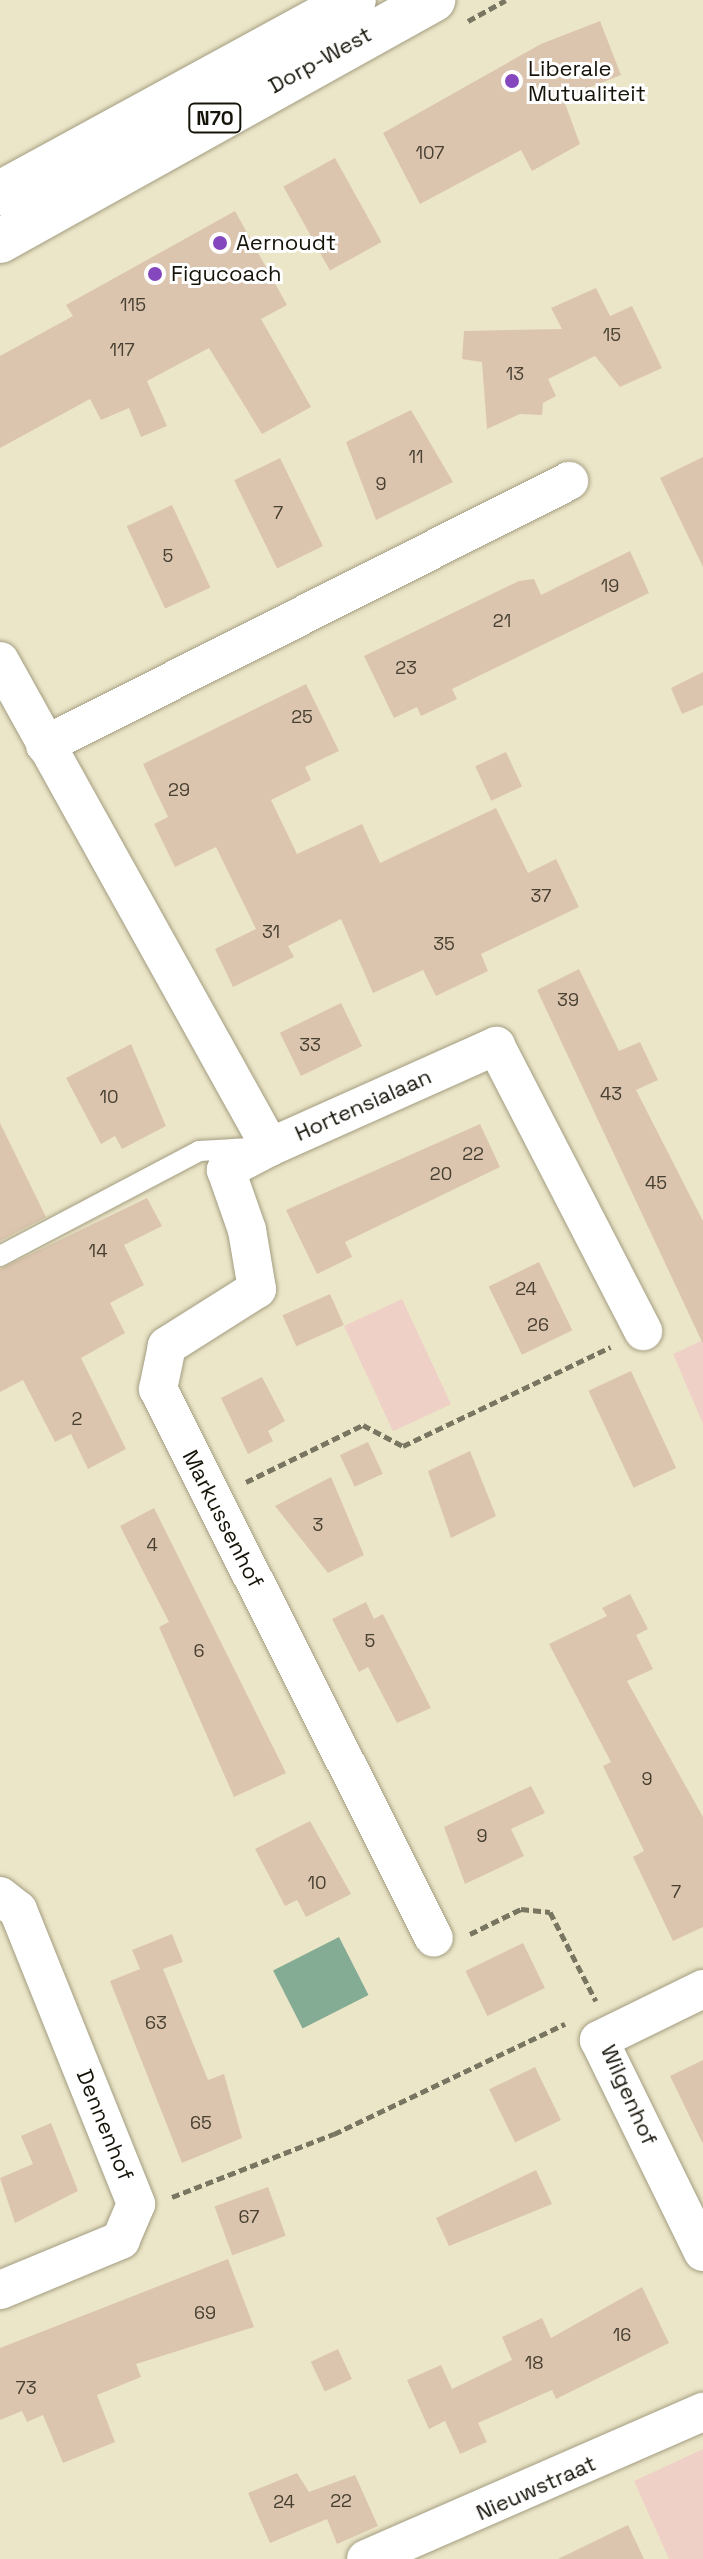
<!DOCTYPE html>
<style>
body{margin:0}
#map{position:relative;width:703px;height:2559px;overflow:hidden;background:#ece6c8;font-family:"Space Grotesk",sans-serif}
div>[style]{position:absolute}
.green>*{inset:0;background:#eed0c7;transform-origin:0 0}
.water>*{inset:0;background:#84ab94;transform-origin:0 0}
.building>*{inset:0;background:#dcc5ae;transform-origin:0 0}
.path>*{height:5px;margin-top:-2.5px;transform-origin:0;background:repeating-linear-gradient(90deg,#787561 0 8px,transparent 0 12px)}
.roads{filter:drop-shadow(0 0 2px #a39d81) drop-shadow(0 0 2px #a39d81)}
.service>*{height:20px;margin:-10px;padding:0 10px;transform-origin:10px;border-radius:10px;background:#fff}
.minor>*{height:38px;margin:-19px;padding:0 19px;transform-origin:19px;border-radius:19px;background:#fff}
.primary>*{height:44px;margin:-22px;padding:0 22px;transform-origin:22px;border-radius:22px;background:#fff}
.dots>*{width:22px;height:22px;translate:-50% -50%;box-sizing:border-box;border:4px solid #fff;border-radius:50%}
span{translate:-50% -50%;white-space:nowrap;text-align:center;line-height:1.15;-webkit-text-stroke:6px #fff;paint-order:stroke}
.number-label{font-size:18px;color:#484032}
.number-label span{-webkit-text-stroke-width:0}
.shield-label span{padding:2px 6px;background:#fff;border:2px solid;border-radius:6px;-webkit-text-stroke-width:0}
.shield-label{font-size:20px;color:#161409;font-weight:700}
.street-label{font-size:22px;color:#161409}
.poi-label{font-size:22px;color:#161409}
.left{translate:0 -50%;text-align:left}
</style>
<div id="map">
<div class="green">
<i style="left:402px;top:1299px;width:116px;height:64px;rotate:65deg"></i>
<i style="clip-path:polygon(703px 1340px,703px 1424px,673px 1354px)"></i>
<i style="clip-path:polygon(703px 2449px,703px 2559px,669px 2559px,634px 2481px)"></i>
</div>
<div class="water">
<i style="left:339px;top:1937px;width:65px;height:74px;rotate:63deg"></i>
</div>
<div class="building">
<i style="clip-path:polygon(600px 21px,621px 75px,563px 98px,580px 144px,532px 171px,521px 150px,420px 204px,383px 133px,541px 44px)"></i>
<i style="left:335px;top:158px;width:96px;height:59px;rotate:61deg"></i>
<i style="clip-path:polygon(235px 211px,287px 305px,261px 319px,311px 407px,262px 434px,209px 348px,147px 381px,167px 426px,141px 437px,129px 408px,101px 420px,90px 399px,0 448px,0 356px,73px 316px,66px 305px)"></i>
<i style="clip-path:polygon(596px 288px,610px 316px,632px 306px,662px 368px,620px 387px,595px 356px,548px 379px,556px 396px,543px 403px,542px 415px,520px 414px,487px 429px,482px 362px,462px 359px,464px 331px,562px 329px,551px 308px)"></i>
<i style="clip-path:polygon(411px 410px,453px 482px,376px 520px,346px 442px)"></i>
<i style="clip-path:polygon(703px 457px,703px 567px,660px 478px)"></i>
<i style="left:280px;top:458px;width:98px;height:51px;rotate:64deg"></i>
<i style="left:172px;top:505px;width:91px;height:50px;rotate:65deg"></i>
<i style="clip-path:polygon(630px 551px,649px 593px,452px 689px,457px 699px,421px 716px,417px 707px,394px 718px,364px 656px,519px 581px,534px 579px,541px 595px)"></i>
<i style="clip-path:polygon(703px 672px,703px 705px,682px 714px,671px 688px)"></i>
<i style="clip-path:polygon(306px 684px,339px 751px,305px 767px,311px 780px,271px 800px,297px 854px,362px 824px,380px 863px,496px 808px,528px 873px,556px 859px,579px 907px,481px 954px,488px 971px,436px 996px,423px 970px,373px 993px,341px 919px,288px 946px,294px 957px,233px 987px,215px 949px,256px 929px,216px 847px,175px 867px,154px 824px,168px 817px,143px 764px)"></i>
<i style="left:506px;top:752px;width:38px;height:34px;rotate:65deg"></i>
<i style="clip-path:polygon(579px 969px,619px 1051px,640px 1042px,658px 1080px,636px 1090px,703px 1221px,703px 1344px,537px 990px)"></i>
<i style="left:341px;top:1003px;width:48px;height:68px;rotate:64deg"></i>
<i style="clip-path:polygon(131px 1044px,166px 1126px,122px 1149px,115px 1136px,101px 1144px,66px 1078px)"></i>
<i style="clip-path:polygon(0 1123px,46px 1217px,0 1241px)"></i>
<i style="clip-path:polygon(480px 1124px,500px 1167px,345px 1242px,352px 1257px,317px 1274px,286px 1210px)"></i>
<i style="clip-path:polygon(147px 1198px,162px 1226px,124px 1245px,144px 1285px,110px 1303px,125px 1333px,81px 1358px,126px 1449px,88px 1469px,71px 1434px,55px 1442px,23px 1380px,0 1392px,0 1269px)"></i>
<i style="left:539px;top:1262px;width:76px;height:56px;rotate:64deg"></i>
<i style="left:330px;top:1294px;width:34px;height:52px;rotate:66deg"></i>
<i style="left:631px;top:1371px;width:107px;height:47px;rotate:65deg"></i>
<i style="clip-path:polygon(262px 1377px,285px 1421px,268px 1431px,273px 1441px,248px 1454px,221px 1398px)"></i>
<i style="left:368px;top:1442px;width:35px;height:31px;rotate:65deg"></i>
<i style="clip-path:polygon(470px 1451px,496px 1516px,451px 1538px,428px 1471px)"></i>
<i style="clip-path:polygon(331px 1477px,364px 1555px,328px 1573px,275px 1506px)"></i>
<i style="clip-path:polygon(154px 1508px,286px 1773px,234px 1797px,159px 1627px,169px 1622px,120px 1526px)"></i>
<i style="clip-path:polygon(630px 1594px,648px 1629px,636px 1635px,653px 1669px,627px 1681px,703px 1817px,703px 1927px,673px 1941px,633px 1857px,644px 1851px,603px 1766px,611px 1762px,549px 1644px,607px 1616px,602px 1608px)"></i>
<i style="clip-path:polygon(366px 1602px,374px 1619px,383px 1614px,431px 1708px,397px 1723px,368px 1667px,359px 1672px,332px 1619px)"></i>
<i style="clip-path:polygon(531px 1786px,545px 1813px,511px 1829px,524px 1856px,465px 1884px,444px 1827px)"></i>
<i style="clip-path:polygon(310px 1821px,351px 1894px,306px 1917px,297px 1900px,285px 1906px,255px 1849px)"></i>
<i style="clip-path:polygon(172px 1934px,183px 1962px,163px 1969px,208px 2080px,224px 2074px,242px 2138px,182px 2163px,110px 1981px,140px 1969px,132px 1950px)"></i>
<i style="left:523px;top:1943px;width:50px;height:64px;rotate:64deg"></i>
<i style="clip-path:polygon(703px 2060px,703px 2144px,670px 2076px)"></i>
<i style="left:535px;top:2067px;width:59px;height:51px;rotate:64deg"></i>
<i style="clip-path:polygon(51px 2123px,78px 2191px,15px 2223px,0 2178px,33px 2164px,21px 2136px)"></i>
<i style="clip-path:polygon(536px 2170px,552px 2204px,449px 2246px,436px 2218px)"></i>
<i style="left:268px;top:2187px;width:52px;height:57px;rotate:70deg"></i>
<i style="clip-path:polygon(228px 2259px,254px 2327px,136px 2364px,141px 2377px,97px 2395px,115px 2442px,63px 2463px,43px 2415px,27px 2422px,22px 2411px,0 2420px,0 2348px)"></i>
<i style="clip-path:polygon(642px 2287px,669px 2343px,556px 2399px,552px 2390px,478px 2423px,487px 2442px,460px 2454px,445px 2421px,429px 2429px,407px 2380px,441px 2365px,452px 2389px,512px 2360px,502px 2337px,542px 2318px,551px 2338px)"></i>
<i style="left:338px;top:2349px;width:33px;height:30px;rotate:65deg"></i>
<i style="clip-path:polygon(297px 2473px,309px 2492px,355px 2475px,378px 2526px,337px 2544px,327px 2519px,270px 2543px,248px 2493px)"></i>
<i style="clip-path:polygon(628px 2525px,644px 2559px,558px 2559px)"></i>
</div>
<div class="path">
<i style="left:468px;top:21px;width:43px;rotate:-28.9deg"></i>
<i style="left:246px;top:1482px;width:130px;rotate:-26deg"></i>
<i style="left:363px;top:1425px;width:45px;rotate:27.7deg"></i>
<i style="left:403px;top:1446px;width:230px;rotate:-25.5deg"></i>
<i style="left:470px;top:1934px;width:57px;rotate:-26.1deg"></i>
<i style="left:521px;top:1909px;width:29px;rotate:6deg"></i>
<i style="left:550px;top:1912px;width:100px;rotate:62.7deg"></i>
<i style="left:172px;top:2197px;width:174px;rotate:-21.3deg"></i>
<i style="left:334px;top:2134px;width:256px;rotate:-25.5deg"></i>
</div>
<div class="roads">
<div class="service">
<i style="left:0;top:1256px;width:225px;rotate:-27.8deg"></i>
<i style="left:199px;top:1151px;width:51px;rotate:-3.4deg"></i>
</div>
<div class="minor">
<i style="left:0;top:661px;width:556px;rotate:60.95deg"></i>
<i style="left:270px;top:1147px;width:248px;rotate:-24.1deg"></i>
<i style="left:496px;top:1046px;width:321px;rotate:62.7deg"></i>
<i style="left:45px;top:745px;width:587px;rotate:-26.74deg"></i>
<i style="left:270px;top:1147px;width:50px;rotate:152.4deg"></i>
<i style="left:226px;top:1170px;width:64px;rotate:70.7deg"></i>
<i style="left:247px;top:1230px;width:60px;rotate:80.4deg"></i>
<i style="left:257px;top:1289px;width:107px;rotate:147.7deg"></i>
<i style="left:167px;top:1346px;width:44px;rotate:101.8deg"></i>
<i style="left:158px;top:1389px;width:614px;rotate:63.31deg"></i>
<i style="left:0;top:1896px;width:23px;rotate:38deg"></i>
<i style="left:18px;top:1910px;width:317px;rotate:68.1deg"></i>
<i style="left:136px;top:2204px;width:39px;rotate:113deg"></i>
<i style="left:121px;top:2240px;width:131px;rotate:157.5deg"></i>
<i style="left:703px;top:1989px;width:116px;rotate:153.9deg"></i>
<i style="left:599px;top:2040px;width:236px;rotate:63.9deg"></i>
<i style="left:366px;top:2559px;width:368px;rotate:-23.6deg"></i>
</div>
<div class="primary">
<i style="left:0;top:193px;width:403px;rotate:-28.6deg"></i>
<i style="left:0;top:241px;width:496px;rotate:-29.1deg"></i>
</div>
</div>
<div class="dots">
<i style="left:512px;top:81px;background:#8547bd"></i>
<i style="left:220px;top:243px;background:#8547bd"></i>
<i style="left:155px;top:274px;background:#8547bd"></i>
</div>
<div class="number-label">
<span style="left:430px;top:153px">107</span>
<span style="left:133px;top:305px">115</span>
<span style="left:612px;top:335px">15</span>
<span style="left:122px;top:350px">117</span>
<span style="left:515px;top:374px">13</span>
<span style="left:416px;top:457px">11</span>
<span style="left:381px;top:484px">9</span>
<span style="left:278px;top:513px">7</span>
<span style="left:168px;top:556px">5</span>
<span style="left:610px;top:586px">19</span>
<span style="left:502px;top:621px">21</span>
<span style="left:406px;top:668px">23</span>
<span style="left:302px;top:717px">25</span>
<span style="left:179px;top:790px">29</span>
<span style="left:541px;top:896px">37</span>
<span style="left:271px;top:932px">31</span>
<span style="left:444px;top:944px">35</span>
<span style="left:568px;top:1000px">39</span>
<span style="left:310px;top:1045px">33</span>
<span style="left:611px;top:1094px">43</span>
<span style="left:109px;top:1097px">10</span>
<span style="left:473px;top:1154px">22</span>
<span style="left:441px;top:1174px">20</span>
<span style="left:656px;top:1183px">45</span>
<span style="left:98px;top:1251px">14</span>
<span style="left:526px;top:1289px">24</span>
<span style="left:538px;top:1325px">26</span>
<span style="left:77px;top:1419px">2</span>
<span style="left:318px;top:1525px">3</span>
<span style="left:152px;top:1545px">4</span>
<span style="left:370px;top:1641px">5</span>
<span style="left:199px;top:1651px">6</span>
<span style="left:647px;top:1779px">9</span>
<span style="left:482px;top:1836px">9</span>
<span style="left:317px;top:1883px">10</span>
<span style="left:676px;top:1892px">7</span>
<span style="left:156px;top:2023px">63</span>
<span style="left:201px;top:2123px">65</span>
<span style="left:249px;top:2217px">67</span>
<span style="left:205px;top:2313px">69</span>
<span style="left:622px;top:2335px">16</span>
<span style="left:534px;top:2363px">18</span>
<span style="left:26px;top:2388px">73</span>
<span style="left:341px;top:2501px">22</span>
<span style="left:284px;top:2502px">24</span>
</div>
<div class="shield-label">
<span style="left:215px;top:118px">N70</span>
</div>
<div class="street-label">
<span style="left:320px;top:60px;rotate:-29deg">Dorp-West</span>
<span style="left:363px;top:1105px;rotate:-24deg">Hortensialaan</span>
<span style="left:223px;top:1519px;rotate:63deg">Markussenhof</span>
<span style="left:629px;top:2095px;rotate:66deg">Wilgenhof</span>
<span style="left:105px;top:2125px;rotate:68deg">Dennenhof</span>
<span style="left:536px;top:2488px;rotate:-24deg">Nieuwstraat</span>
</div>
<div class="poi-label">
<span class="left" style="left:528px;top:81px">Liberale<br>Mutualiteit</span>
<span class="left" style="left:236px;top:243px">Aernoudt</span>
<span class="left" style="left:171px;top:274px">Figucoach</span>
</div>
</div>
